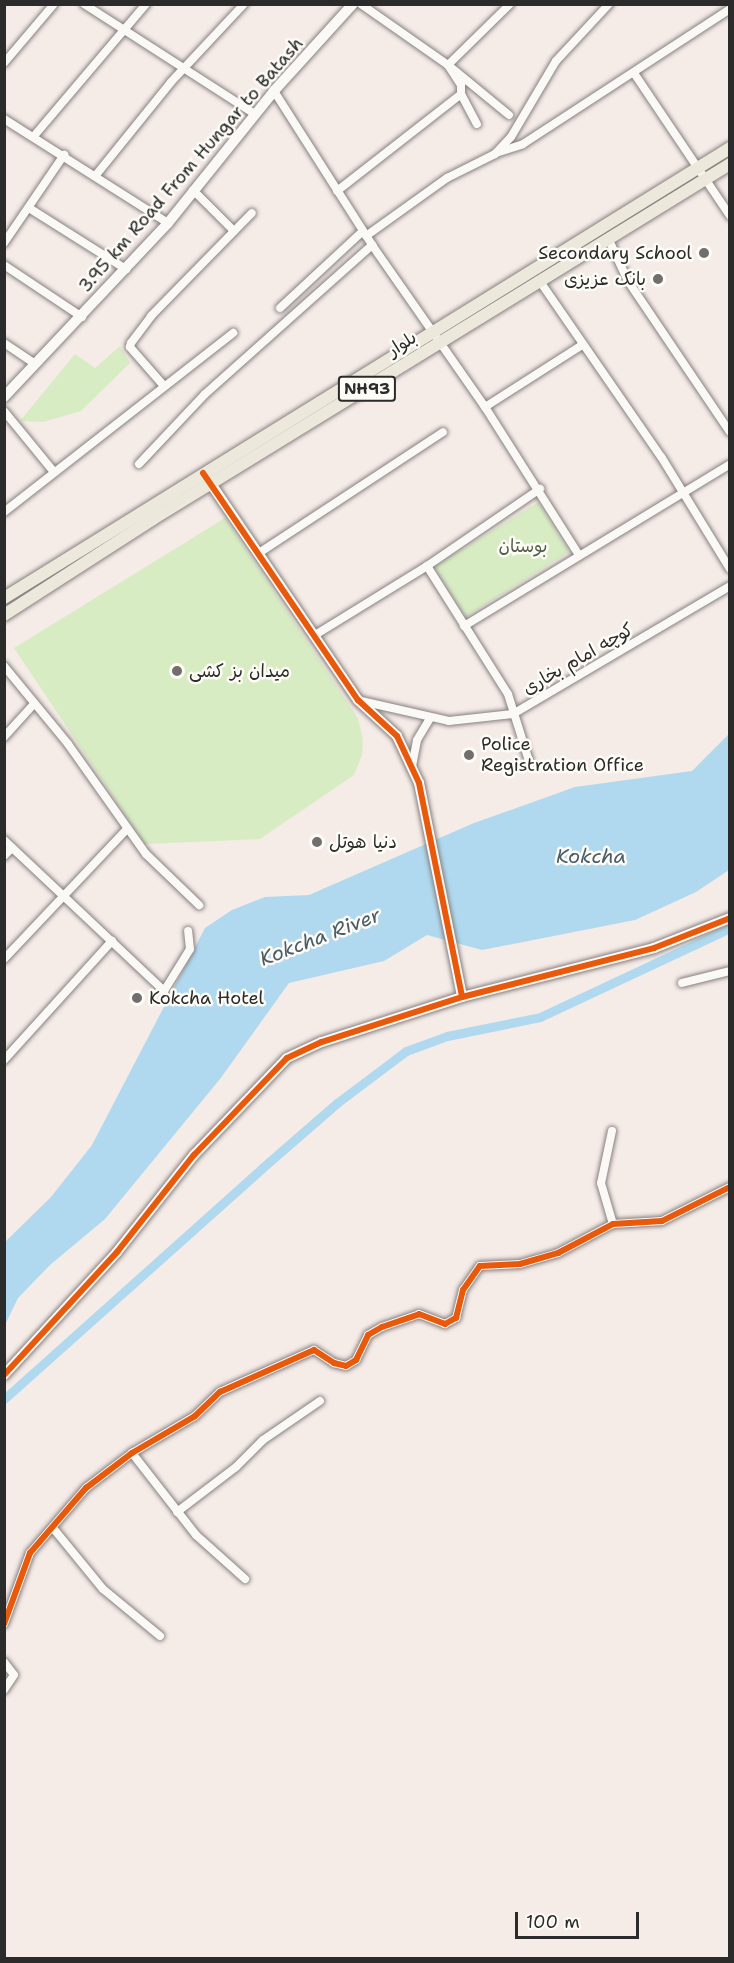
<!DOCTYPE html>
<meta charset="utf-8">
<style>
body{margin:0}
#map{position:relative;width:734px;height:1963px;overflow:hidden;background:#f5ebe7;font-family:"Shantell Sans","Playpen Sans Arabic",sans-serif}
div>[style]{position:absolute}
.green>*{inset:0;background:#d8ecc4;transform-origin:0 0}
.water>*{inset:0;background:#b0d9ef}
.canal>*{height:9px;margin:-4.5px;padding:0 4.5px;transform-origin:4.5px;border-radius:4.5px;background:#b0d9ef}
.roads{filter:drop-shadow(0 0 2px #868180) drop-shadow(0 0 2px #868180)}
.street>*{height:8px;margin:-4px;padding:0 4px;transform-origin:4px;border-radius:4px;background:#faf9f6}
.secondary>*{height:10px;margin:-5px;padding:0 5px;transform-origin:5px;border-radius:5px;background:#faf9f6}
.primary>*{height:12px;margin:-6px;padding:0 6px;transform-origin:6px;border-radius:6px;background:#ece8db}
.cycleway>*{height:6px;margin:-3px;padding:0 3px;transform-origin:3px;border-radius:3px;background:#e8590c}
.dots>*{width:16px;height:16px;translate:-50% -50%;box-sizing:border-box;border:3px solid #fdfcf7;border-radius:50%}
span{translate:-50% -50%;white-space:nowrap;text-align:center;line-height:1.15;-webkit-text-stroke:5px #fdfcf7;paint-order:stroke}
.shield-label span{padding:2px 4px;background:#fdfcf7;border:2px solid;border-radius:4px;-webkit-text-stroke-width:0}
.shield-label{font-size:16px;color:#2b2b2b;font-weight:700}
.street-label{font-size:18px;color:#2b2b2b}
.poi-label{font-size:18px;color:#2b2b2b}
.right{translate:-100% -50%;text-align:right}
.left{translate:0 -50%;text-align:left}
.park-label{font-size:18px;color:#505b4a}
.water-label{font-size:20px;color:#4a5d67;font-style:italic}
.frame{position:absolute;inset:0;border:6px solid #2b2b2b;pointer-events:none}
.scale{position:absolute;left:515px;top:1912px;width:124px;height:27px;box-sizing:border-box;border:3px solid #2b2b2b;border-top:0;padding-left:8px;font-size:18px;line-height:21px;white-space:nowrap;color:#2b2b2b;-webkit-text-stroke:4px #fdfcf7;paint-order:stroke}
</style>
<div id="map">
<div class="green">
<i style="clip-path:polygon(120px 346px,130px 363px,81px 411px,43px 422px,20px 421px,75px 354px,95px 368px)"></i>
<i style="left:538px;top:502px;width:59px;height:122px;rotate:58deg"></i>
<i style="clip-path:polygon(225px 518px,358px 718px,363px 740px,362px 755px,354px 775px,260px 839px,145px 844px,14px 648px)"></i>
</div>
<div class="water">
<i style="clip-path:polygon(729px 734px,729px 870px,696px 892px,635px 920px,482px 950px,427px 935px,384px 961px,289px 983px,220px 1079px,105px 1219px,50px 1265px,18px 1298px,5px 1325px,5px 1242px,51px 1197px,92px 1145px,205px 928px,232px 910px,265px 897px,309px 895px,474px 823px,575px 787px,692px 771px)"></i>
</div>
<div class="canal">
<i style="left:4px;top:1399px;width:345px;rotate:-41.8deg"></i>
<i style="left:261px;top:1169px;width:101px;rotate:-41deg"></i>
<i style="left:337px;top:1103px;width:86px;rotate:-37deg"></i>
<i style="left:406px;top:1051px;width:44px;rotate:-20.1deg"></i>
<i style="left:447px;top:1036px;width:95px;rotate:-11.5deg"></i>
<i style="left:540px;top:1017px;width:210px;rotate:-25.1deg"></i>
</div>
<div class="roads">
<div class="street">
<i style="left:84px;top:4px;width:203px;rotate:32.8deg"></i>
<i style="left:4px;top:63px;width:77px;rotate:-49.7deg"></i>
<i style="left:634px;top:73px;width:172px;rotate:56.1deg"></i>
<i style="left:274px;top:91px;width:183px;rotate:57.5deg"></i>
<i style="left:372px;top:245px;width:198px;rotate:55.1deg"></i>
<i style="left:485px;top:407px;width:115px;rotate:-32.6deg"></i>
<i style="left:461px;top:94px;width:34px;rotate:62deg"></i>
<i style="left:509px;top:115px;width:79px;rotate:-140.7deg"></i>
<i style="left:448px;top:65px;width:87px;rotate:-44.5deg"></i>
<i style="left:4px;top:119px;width:194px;rotate:32.4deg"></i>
<i style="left:34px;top:136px;width:173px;rotate:-49.7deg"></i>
<i style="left:496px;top:153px;width:28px;rotate:-18deg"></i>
<i style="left:523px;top:144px;width:247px;rotate:-33.1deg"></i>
<i style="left:96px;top:175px;width:119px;rotate:-51.1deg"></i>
<i style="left:171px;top:82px;width:107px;rotate:-46.9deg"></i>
<i style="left:193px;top:190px;width:58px;rotate:45deg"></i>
<i style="left:337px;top:191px;width:157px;rotate:-38deg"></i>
<i style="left:461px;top:94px;width:9px;rotate:-90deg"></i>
<i style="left:461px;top:85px;width:24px;rotate:-123deg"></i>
<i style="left:448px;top:65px;width:106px;rotate:-145deg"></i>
<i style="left:29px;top:208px;width:115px;rotate:32.2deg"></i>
<i style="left:366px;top:236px;width:100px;rotate:-35.6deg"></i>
<i style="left:447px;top:178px;width:54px;rotate:-26.6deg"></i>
<i style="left:495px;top:154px;width:23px;rotate:-47deg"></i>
<i style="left:511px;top:137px;width:88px;rotate:-59.4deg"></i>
<i style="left:556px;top:61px;width:78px;rotate:-47.1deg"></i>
<i style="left:608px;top:238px;width:47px;rotate:65.1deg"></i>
<i style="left:628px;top:281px;width:182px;rotate:56deg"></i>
<i style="left:4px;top:243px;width:107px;rotate:-55.7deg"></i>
<i style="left:4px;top:265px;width:94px;rotate:33.7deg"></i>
<i style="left:539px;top:280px;width:216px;rotate:55.4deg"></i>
<i style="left:662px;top:458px;width:130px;rotate:58.5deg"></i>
<i style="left:280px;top:308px;width:113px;rotate:-42.9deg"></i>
<i style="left:4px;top:343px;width:37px;rotate:34deg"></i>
<i style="left:164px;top:386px;width:52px;rotate:-131.1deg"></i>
<i style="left:130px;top:347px;width:4px;rotate:-76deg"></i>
<i style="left:131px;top:343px;width:34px;rotate:-53deg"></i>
<i style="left:151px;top:316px;width:144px;rotate:-45.6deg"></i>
<i style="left:485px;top:407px;width:175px;rotate:57.6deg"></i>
<i style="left:4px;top:411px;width:79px;rotate:50.7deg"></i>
<i style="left:139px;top:464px;width:96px;rotate:-46.7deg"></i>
<i style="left:205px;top:394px;width:224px;rotate:-41.7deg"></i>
<i style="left:4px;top:512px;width:291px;rotate:-38deg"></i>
<i style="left:259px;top:553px;width:220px;rotate:-33.3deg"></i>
<i style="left:427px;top:566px;width:151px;rotate:57.7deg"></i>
<i style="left:508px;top:694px;width:73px;rotate:72.6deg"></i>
<i style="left:464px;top:626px;width:311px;rotate:-31.3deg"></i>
<i style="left:315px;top:635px;width:132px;rotate:-31.6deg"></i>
<i style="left:427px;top:566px;width:137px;rotate:-34.3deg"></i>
<i style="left:4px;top:666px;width:101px;rotate:50.6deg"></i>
<i style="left:68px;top:744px;width:135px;rotate:54.7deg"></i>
<i style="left:146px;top:854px;width:74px;rotate:43.9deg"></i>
<i style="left:361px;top:701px;width:90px;rotate:12.8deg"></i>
<i style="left:449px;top:721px;width:64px;rotate:-6.2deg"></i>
<i style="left:513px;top:714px;width:252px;rotate:-30.5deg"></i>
<i style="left:4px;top:737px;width:43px;rotate:-47.8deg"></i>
<i style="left:412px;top:766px;width:26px;rotate:-79deg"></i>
<i style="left:417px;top:740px;width:26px;rotate:-59deg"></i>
<i style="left:4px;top:840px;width:220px;rotate:43.3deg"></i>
<i style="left:164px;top:991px;width:49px;rotate:-58.2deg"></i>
<i style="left:190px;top:949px;width:18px;rotate:-96deg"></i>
<i style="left:4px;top:856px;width:11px;rotate:-45deg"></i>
<i style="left:4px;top:959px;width:179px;rotate:-46.6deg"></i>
<i style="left:682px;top:983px;width:49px;rotate:-14deg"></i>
<i style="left:4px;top:1060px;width:161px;rotate:-47.8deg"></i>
<i style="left:612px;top:1131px;width:53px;rotate:101.9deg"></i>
<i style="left:601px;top:1183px;width:43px;rotate:73.7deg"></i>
<i style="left:132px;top:1453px;width:104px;rotate:52deg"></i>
<i style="left:196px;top:1535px;width:66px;rotate:41.9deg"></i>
<i style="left:177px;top:1512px;width:74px;rotate:-37.3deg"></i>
<i style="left:236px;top:1467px;width:38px;rotate:-45deg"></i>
<i style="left:263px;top:1440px;width:69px;rotate:-34.4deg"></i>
<i style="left:53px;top:1528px;width:79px;rotate:50.7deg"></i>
<i style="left:103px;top:1589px;width:74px;rotate:39.5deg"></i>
<i style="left:4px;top:1624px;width:76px;rotate:-69.9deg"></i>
<i style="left:30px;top:1553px;width:86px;rotate:-49.3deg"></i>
<i style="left:86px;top:1488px;width:58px;rotate:-37.3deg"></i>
<i style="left:132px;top:1453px;width:73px;rotate:-30.4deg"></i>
<i style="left:195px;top:1416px;width:35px;rotate:-44deg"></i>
<i style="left:220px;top:1392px;width:103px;rotate:-24.1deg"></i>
<i style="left:314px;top:1350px;width:24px;rotate:33deg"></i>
<i style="left:334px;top:1363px;width:12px;rotate:14deg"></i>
<i style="left:346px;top:1366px;width:12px;rotate:-31deg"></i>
<i style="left:356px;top:1360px;width:28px;rotate:-64deg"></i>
<i style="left:368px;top:1335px;width:16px;rotate:-30deg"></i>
<i style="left:382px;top:1327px;width:39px;rotate:-19deg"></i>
<i style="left:419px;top:1314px;width:28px;rotate:21deg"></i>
<i style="left:445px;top:1324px;width:13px;rotate:-29deg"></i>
<i style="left:456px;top:1318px;width:29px;rotate:-76deg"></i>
<i style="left:463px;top:1290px;width:29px;rotate:-55deg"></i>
<i style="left:480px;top:1266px;width:40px;rotate:-2.9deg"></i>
<i style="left:520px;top:1264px;width:40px;rotate:-16deg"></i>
<i style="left:558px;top:1253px;width:62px;rotate:-27.8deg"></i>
<i style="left:613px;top:1224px;width:49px;rotate:-3.5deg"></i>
<i style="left:662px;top:1221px;width:76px;rotate:-26.6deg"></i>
<i style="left:4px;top:1662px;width:16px;rotate:52deg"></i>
<i style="left:14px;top:1675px;width:18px;rotate:124deg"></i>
</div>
<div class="secondary">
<i style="left:4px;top:397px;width:239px;rotate:-46.7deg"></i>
<i style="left:168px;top:223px;width:169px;rotate:-51.2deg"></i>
<i style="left:274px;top:91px;width:118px;rotate:-47.8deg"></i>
<i style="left:207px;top:478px;width:268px;rotate:55.8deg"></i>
<i style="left:358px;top:700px;width:53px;rotate:42.7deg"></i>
<i style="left:397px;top:736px;width:52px;rotate:64.9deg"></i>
<i style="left:419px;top:783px;width:218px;rotate:78.6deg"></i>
<i style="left:4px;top:1375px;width:167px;rotate:-47.4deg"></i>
<i style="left:117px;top:1252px;width:124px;rotate:-51.6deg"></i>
<i style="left:194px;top:1155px;width:134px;rotate:-46.2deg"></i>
<i style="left:287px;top:1058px;width:38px;rotate:-25deg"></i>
<i style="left:322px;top:1042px;width:147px;rotate:-17.8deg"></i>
<i style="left:462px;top:997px;width:198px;rotate:-14.3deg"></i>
<i style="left:654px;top:948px;width:82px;rotate:-21.5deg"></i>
</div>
<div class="primary">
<i style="left:4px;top:598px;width:854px;rotate:-31.79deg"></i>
<i style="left:4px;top:615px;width:177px;rotate:-32.8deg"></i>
<i style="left:153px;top:519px;width:677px;rotate:-31.6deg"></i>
</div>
</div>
<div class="cycleway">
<i style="left:203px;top:473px;width:275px;rotate:55.7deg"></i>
<i style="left:358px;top:700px;width:53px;rotate:42.7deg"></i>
<i style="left:397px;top:736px;width:52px;rotate:64.9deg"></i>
<i style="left:419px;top:783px;width:218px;rotate:78.6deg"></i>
<i style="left:4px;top:1375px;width:167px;rotate:-47.4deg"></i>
<i style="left:117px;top:1252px;width:124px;rotate:-51.6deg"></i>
<i style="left:194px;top:1155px;width:134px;rotate:-46.2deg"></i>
<i style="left:287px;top:1058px;width:38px;rotate:-25deg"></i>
<i style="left:322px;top:1042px;width:147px;rotate:-17.8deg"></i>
<i style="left:462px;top:997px;width:198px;rotate:-14.3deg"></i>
<i style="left:654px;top:948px;width:82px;rotate:-21.5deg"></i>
<i style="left:4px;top:1624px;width:76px;rotate:-69.9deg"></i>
<i style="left:30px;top:1553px;width:86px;rotate:-49.3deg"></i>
<i style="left:86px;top:1488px;width:58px;rotate:-37.3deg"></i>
<i style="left:132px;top:1453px;width:73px;rotate:-30.4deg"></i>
<i style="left:195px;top:1416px;width:35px;rotate:-44deg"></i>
<i style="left:220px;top:1392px;width:103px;rotate:-24.1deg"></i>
<i style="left:314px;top:1350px;width:24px;rotate:33deg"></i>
<i style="left:334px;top:1363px;width:12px;rotate:14deg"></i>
<i style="left:346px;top:1366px;width:12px;rotate:-31deg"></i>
<i style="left:356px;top:1360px;width:28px;rotate:-64deg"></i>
<i style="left:368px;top:1335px;width:16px;rotate:-30deg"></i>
<i style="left:382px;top:1327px;width:39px;rotate:-19deg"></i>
<i style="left:419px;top:1314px;width:28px;rotate:21deg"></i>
<i style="left:445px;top:1324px;width:13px;rotate:-29deg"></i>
<i style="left:456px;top:1318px;width:29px;rotate:-76deg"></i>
<i style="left:463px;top:1290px;width:29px;rotate:-55deg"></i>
<i style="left:480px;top:1266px;width:40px;rotate:-2.9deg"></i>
<i style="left:520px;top:1264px;width:40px;rotate:-16deg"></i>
<i style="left:558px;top:1253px;width:62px;rotate:-27.8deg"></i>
<i style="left:613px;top:1224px;width:49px;rotate:-3.5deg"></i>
<i style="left:662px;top:1221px;width:76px;rotate:-26.6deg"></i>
</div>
<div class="dots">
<i style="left:704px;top:253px;background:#726e6d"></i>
<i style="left:658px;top:279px;background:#726e6d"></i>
<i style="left:177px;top:671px;background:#726e6d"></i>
<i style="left:469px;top:755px;background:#726e6d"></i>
<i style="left:317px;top:842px;background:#726e6d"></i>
<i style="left:137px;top:998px;background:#726e6d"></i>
</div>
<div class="shield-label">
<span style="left:367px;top:389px">NH93</span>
</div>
<div class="street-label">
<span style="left:191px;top:165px;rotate:-49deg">3.95 km Road From Hungar to Batash</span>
<span style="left:402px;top:344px;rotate:-33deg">بلوار</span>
<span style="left:578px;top:659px;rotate:-30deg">کوچه امام بخاری</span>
</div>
<div class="poi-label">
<span class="right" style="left:692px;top:253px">Secondary School</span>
<span class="right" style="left:646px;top:279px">بانک عزیزی</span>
<span class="left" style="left:189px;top:671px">میدان بز کشی</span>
<span class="left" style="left:481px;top:755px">Police<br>Registration Office</span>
<span class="left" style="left:329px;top:842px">دنیا هوتل</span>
<span class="left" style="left:149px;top:998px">Kokcha Hotel</span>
</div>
<div class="park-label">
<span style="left:523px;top:546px">بوستان</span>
</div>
<div class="water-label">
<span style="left:591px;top:856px">Kokcha</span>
<span style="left:320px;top:937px;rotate:-21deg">Kokcha River</span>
</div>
<div class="frame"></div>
<div class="scale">100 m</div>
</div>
